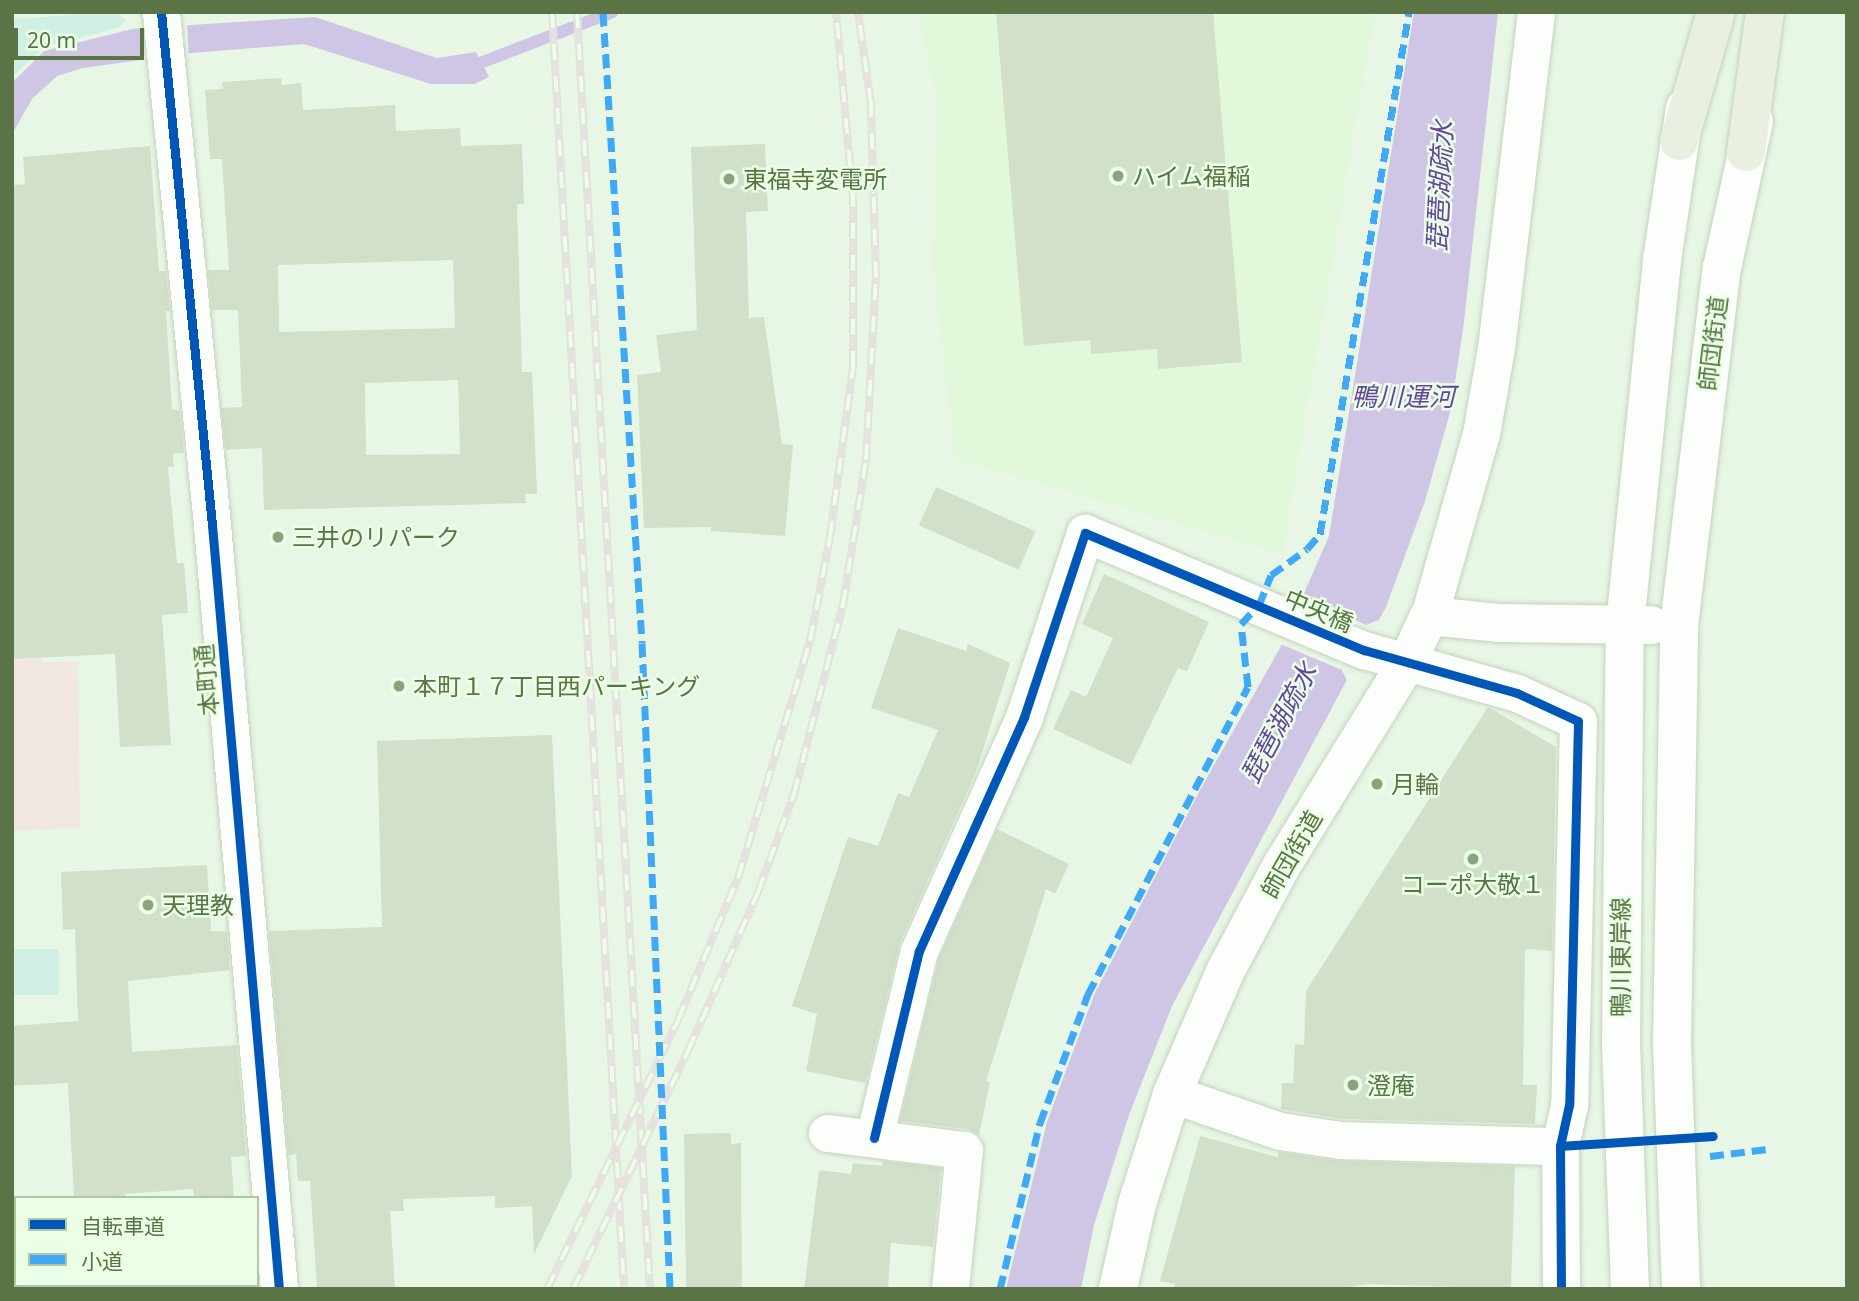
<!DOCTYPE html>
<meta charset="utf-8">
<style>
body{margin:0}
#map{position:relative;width:1859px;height:1301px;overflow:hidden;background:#e8f6e5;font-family:"Noto Sans","Noto Sans JP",sans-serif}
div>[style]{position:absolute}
.residential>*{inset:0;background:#e1f8db}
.education>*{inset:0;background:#f1e7e2}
.green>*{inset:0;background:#d0f0e3;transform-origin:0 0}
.water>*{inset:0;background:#cfc6e6}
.pier>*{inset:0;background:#e8f6e5;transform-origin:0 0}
.stream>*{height:12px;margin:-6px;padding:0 6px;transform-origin:6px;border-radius:6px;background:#cfc6e6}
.building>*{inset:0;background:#d2e0ca;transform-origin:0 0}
.roads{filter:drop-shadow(0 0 2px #c4d2bd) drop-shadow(0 0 2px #c4d2bd)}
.minor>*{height:37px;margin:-18.5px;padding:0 18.5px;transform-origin:18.5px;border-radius:18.5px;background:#fcfefb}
.tertiary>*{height:38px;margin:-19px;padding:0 19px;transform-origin:19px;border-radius:19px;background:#fcfefb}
.motorway>*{height:38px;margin:-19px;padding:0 19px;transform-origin:19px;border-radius:19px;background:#e9f0e2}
.rail>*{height:8px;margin-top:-4px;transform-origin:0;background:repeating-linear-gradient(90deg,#eaffe5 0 16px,#e4e1e0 0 32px);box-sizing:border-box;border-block:2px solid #e4e1e0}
.quiet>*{height:7px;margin-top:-3.5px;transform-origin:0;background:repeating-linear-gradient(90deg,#3fa9f5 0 14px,transparent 0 21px)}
.cycleway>*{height:9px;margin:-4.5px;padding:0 4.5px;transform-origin:4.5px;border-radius:4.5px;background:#0057b8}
.dots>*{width:19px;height:19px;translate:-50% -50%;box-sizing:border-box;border:4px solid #eaffe5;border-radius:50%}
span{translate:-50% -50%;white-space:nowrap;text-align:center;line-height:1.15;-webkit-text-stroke:5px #eaffe5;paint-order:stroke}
.poi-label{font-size:24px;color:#5a7445}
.left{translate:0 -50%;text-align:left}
.street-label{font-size:24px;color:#5a7445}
.water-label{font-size:26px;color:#65469e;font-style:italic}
.frame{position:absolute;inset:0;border:14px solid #5a7445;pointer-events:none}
.legend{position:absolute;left:14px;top:1196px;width:245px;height:91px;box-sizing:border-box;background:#eaffe5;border:2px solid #b0c7a5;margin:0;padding:9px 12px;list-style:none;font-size:21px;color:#5a7445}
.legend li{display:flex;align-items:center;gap:14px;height:35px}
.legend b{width:35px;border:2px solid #b0c7a5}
.scale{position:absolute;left:14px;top:28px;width:130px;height:32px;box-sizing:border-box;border:4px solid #5a7445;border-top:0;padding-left:9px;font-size:21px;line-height:24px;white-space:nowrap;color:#5a7445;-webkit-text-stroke:5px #eaffe5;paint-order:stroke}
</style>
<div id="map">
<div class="residential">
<i style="clip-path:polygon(919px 12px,1375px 12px,1282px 554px,955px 459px,933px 264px,937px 107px)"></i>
</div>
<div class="education">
<i style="clip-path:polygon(12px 237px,21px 237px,43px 662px,78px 662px,80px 828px,12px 831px)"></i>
</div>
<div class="green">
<i style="clip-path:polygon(117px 12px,126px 21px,118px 28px,44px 47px,12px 77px,12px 19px)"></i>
<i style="left:12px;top:949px;width:47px;height:46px"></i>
</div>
<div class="water">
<i style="clip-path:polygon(1414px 12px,1498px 12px,1464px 322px,1451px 409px,1425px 501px,1386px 607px,1172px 1006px,1129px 1115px,1094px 1225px,1081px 1289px,1006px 1289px,1047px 1122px,1094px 995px,1200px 790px,1280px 648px,1329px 536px)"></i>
<i style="clip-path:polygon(315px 17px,437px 58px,476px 52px,489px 77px,474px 84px,431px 84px,304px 44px,192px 53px,83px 68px,57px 76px,32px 99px,12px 134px,12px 83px,44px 51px,132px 29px)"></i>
</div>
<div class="pier">
<i style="left:187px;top:22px;width:35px;height:45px;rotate:87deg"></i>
<i style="clip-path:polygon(1300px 594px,1366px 625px,1384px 618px,1349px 685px,1342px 670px,1278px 643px)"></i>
</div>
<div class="stream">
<i style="left:467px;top:68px;width:156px;rotate:-21deg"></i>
</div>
<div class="building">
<i style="clip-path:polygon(996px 12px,1213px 12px,1242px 362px,1158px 369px,1157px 349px,1091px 354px,1090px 340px,1024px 346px)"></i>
<i style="clip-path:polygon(evenodd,281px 78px,282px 85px,301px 83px,303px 110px,395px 105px,396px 131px,460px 128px,461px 146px,522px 144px,524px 204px,517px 204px,522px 372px,532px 372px,537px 494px,525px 494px,526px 503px,264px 510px,262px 448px,226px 450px,221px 408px,242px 407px,238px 310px,212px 310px,208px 270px,229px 270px,222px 159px,210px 159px,205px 90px,223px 89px,222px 82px,281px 78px,453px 260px,455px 328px,279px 332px,278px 265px,453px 260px,281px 78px,458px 380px,460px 454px,366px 455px,365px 383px,458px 380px)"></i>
<i style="clip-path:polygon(765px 144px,768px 211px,746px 212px,749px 318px,764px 317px,782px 444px,793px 445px,785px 536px,711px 531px,711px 527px,644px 528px,637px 375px,661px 372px,656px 335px,697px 330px,691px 147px)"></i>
<i style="clip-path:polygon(150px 146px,159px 271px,166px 271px,170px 311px,166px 311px,172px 409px,180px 411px,184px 453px,173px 454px,174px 467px,168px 467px,177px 563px,184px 563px,188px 613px,162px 615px,171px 745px,120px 747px,115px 654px,12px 659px,12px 185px,25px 184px,23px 157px)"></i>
<i style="left:936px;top:487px;width:109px;height:42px;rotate:24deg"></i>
<i style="clip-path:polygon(1104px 574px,1209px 622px,1187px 671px,1178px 668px,1131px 765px,1053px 729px,1071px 690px,1086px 697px,1113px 638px,1082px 624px)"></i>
<i style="clip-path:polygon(898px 628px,966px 651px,968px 644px,1010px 663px,976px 772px,900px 943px,866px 1083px,806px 1071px,817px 1014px,792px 1006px,848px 837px,878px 846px,898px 793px,909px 797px,938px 730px,871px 708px)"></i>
<i style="clip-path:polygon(1488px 707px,1556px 747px,1552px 951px,1525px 949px,1523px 1085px,1537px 1085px,1535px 1124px,1342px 1119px,1281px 1109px,1282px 1083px,1293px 1083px,1295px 1044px,1304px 1045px,1306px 991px)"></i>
<i style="clip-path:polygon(552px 735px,572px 1176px,534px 1254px,532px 1206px,495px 1208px,495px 1196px,403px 1199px,404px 1211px,390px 1211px,395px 1289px,317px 1289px,310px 1181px,298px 1181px,296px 1154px,288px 1155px,269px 931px,382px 927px,377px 741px)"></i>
<i style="clip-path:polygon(997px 829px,1069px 864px,1055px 894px,1046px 889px,986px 1081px,990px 1082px,979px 1135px,967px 1129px,900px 1121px,939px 958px)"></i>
<i style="clip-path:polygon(207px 865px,211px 931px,227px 932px,230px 970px,128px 981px,132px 1052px,237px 1045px,246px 1156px,231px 1157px,234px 1198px,194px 1198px,193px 1189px,125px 1194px,126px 1198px,74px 1198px,68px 1083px,12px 1086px,12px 1026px,78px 1021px,75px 929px,63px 930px,61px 872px)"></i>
<i style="clip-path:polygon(731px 1133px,731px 1144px,741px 1143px,742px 1289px,686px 1289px,684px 1134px)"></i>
<i style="clip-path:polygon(1200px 1136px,1278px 1157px,1279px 1152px,1339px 1161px,1515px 1166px,1511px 1289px,1367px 1284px,1337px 1289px,1174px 1289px,1175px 1284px,1160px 1281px)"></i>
<i style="clip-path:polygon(883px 1161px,941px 1168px,933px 1247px,891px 1243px,888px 1289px,804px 1289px,819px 1170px,851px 1174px,853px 1163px,882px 1166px)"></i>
</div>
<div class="roads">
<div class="minor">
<i style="left:161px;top:12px;width:516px;rotate:84.32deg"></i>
<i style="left:212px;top:525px;width:767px;rotate:84.99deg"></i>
<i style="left:1429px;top:616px;width:189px;rotate:-74.1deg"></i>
<i style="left:1481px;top:434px;width:87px;rotate:-80.1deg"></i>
<i style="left:1496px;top:348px;width:338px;rotate:-83.2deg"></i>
<i style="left:1172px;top:1094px;width:114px;rotate:18.9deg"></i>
<i style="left:1280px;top:1131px;width:61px;rotate:8.5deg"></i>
<i style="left:1340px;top:1140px;width:220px;rotate:1.6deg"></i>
<i style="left:827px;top:1133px;width:138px;rotate:7.1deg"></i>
<i style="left:964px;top:1150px;width:140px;rotate:95.8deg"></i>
<i style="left:874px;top:1138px;width:192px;rotate:-76.5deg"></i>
<i style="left:919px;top:951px;width:256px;rotate:-65.8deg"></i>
<i style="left:1024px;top:717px;width:194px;rotate:-71.7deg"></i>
<i style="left:1085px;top:533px;width:303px;rotate:22.8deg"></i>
<i style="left:1364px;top:650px;width:159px;rotate:15.7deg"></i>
<i style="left:1517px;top:693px;width:67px;rotate:24.7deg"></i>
<i style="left:1578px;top:721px;width:384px;rotate:91.3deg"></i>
<i style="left:1569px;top:1105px;width:42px;rotate:102.4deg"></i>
<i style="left:1560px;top:1146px;width:143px;rotate:89.6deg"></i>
</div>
<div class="tertiary">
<i style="left:1118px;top:1289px;width:87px;rotate:-77.4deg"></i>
<i style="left:1137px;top:1204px;width:115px;rotate:-72.3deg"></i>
<i style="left:1172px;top:1094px;width:133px;rotate:-66.5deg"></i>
<i style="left:1225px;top:972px;width:121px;rotate:-62deg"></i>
<i style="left:1282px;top:865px;width:238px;rotate:-58.3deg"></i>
<i style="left:1407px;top:663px;width:52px;rotate:-64.9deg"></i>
<i style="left:1429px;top:616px;width:70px;rotate:5.7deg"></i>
<i style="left:1499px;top:623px;width:152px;rotate:0.8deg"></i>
<i style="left:1630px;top:1289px;width:240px;rotate:-92.1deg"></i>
<i style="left:1621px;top:1049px;width:424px;rotate:-89.5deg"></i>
<i style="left:1625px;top:625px;width:367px;rotate:-84.2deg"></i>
<i style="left:1662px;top:260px;width:154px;rotate:-81.4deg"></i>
<i style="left:1681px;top:1289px;width:246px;rotate:-92.1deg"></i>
<i style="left:1672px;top:1043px;width:417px;rotate:-89deg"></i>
<i style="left:1679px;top:626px;width:361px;rotate:-83.2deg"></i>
<i style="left:1722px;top:268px;width:150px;rotate:-77.7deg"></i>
</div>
<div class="motorway">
<i style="left:1679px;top:141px;width:134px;rotate:-74deg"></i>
<i style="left:1746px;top:152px;width:141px;rotate:-82.3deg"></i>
</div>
</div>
<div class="rail">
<i style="left:552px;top:12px;width:1279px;rotate:86.77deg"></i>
<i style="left:577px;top:12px;width:1279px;rotate:86.73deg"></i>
<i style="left:547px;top:1289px;width:299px;rotate:-64deg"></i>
<i style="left:678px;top:1020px;width:154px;rotate:-67.1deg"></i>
<i style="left:738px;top:878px;width:248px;rotate:-73.1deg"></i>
<i style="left:810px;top:641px;width:106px;rotate:-79.1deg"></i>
<i style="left:830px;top:537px;width:172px;rotate:-82.3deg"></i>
<i style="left:853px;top:367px;width:169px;rotate:-90deg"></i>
<i style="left:853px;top:198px;width:187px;rotate:-95.2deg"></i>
<i style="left:573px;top:1289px;width:264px;rotate:-64.2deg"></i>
<i style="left:688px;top:1051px;width:174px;rotate:-66.2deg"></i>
<i style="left:758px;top:892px;width:104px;rotate:-69.8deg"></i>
<i style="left:794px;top:794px;width:195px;rotate:-75.5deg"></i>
<i style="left:843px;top:605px;width:147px;rotate:-81deg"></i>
<i style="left:866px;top:460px;width:183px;rotate:-86.9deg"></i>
<i style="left:876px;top:277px;width:173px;rotate:-91.7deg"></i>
<i style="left:871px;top:104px;width:93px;rotate:-98deg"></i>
</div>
<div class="quiet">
<i style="left:603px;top:12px;width:632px;rotate:86.46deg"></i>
<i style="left:642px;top:643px;width:647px;rotate:87.52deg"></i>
<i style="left:1710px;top:1156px;width:58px;rotate:-6.9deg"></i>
<i style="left:1000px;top:1289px;width:171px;rotate:-76.5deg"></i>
<i style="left:1040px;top:1123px;width:138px;rotate:-69.6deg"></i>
<i style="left:1088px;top:994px;width:346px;rotate:-62.5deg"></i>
<i style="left:1248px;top:687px;width:63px;rotate:-96.3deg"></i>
<i style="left:1241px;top:624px;width:26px;rotate:-47deg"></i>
<i style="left:1259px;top:605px;width:32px;rotate:-68deg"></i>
<i style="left:1271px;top:575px;width:44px;rotate:-35.8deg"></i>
<i style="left:1307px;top:549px;width:20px;rotate:-49deg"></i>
<i style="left:1320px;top:534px;width:530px;rotate:-80.32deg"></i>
</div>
<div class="cycleway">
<i style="left:161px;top:12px;width:516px;rotate:84.32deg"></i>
<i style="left:212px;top:525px;width:767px;rotate:84.99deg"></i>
<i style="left:874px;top:1138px;width:192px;rotate:-76.5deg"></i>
<i style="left:919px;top:951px;width:256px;rotate:-65.8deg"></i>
<i style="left:1024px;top:717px;width:194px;rotate:-71.7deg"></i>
<i style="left:1085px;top:533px;width:303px;rotate:22.8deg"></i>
<i style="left:1364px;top:650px;width:159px;rotate:15.7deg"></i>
<i style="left:1517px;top:693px;width:67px;rotate:24.7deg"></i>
<i style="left:1578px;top:721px;width:384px;rotate:91.3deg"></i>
<i style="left:1569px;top:1105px;width:42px;rotate:102.4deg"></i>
<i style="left:1560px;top:1146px;width:143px;rotate:89.6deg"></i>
<i style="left:1560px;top:1146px;width:153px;rotate:-3.7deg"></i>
</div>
<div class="dots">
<i style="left:1118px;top:176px;background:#8ca27d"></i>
<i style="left:729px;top:179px;background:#8ca27d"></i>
<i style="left:278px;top:537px;background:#8ca27d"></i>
<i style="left:399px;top:686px;background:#8ca27d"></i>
<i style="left:1377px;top:784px;background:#8ca27d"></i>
<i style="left:1473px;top:859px;background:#8ca27d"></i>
<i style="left:148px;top:905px;background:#8ca27d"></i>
<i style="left:1353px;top:1085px;background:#8ca27d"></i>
</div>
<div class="poi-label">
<span class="left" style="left:1132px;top:176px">ハイム福稲</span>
<span class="left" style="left:743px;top:179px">東福寺変電所</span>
<span class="left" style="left:292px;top:537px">三井のリパーク</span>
<span class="left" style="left:413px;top:686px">本町１７丁目西パーキング</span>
<span class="left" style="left:1391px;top:784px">月輪</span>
<span style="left:1473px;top:884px">コーポ大敬１</span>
<span class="left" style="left:162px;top:905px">天理教</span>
<span class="left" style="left:1367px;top:1085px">澄庵</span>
</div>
<div class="street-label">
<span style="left:1712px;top:343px;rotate:-83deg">師団街道</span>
<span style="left:1319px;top:610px;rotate:23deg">中央橋</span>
<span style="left:206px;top:680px;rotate:-95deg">本町通</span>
<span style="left:1291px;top:854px;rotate:-60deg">師団街道</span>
<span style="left:1620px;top:957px;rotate:-90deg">鴨川東岸線</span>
</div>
<div class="water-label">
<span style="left:1440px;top:186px;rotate:-87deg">琵琶湖疏水</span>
<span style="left:1403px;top:397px">鴨川運河</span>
<span style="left:1279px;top:723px;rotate:-62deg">琵琶湖疏水</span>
</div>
<div class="frame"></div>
<ul class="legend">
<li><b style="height:9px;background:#0057b8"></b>自転車道</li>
<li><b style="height:9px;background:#3fa9f5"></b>小道</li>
</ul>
<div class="scale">20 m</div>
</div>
